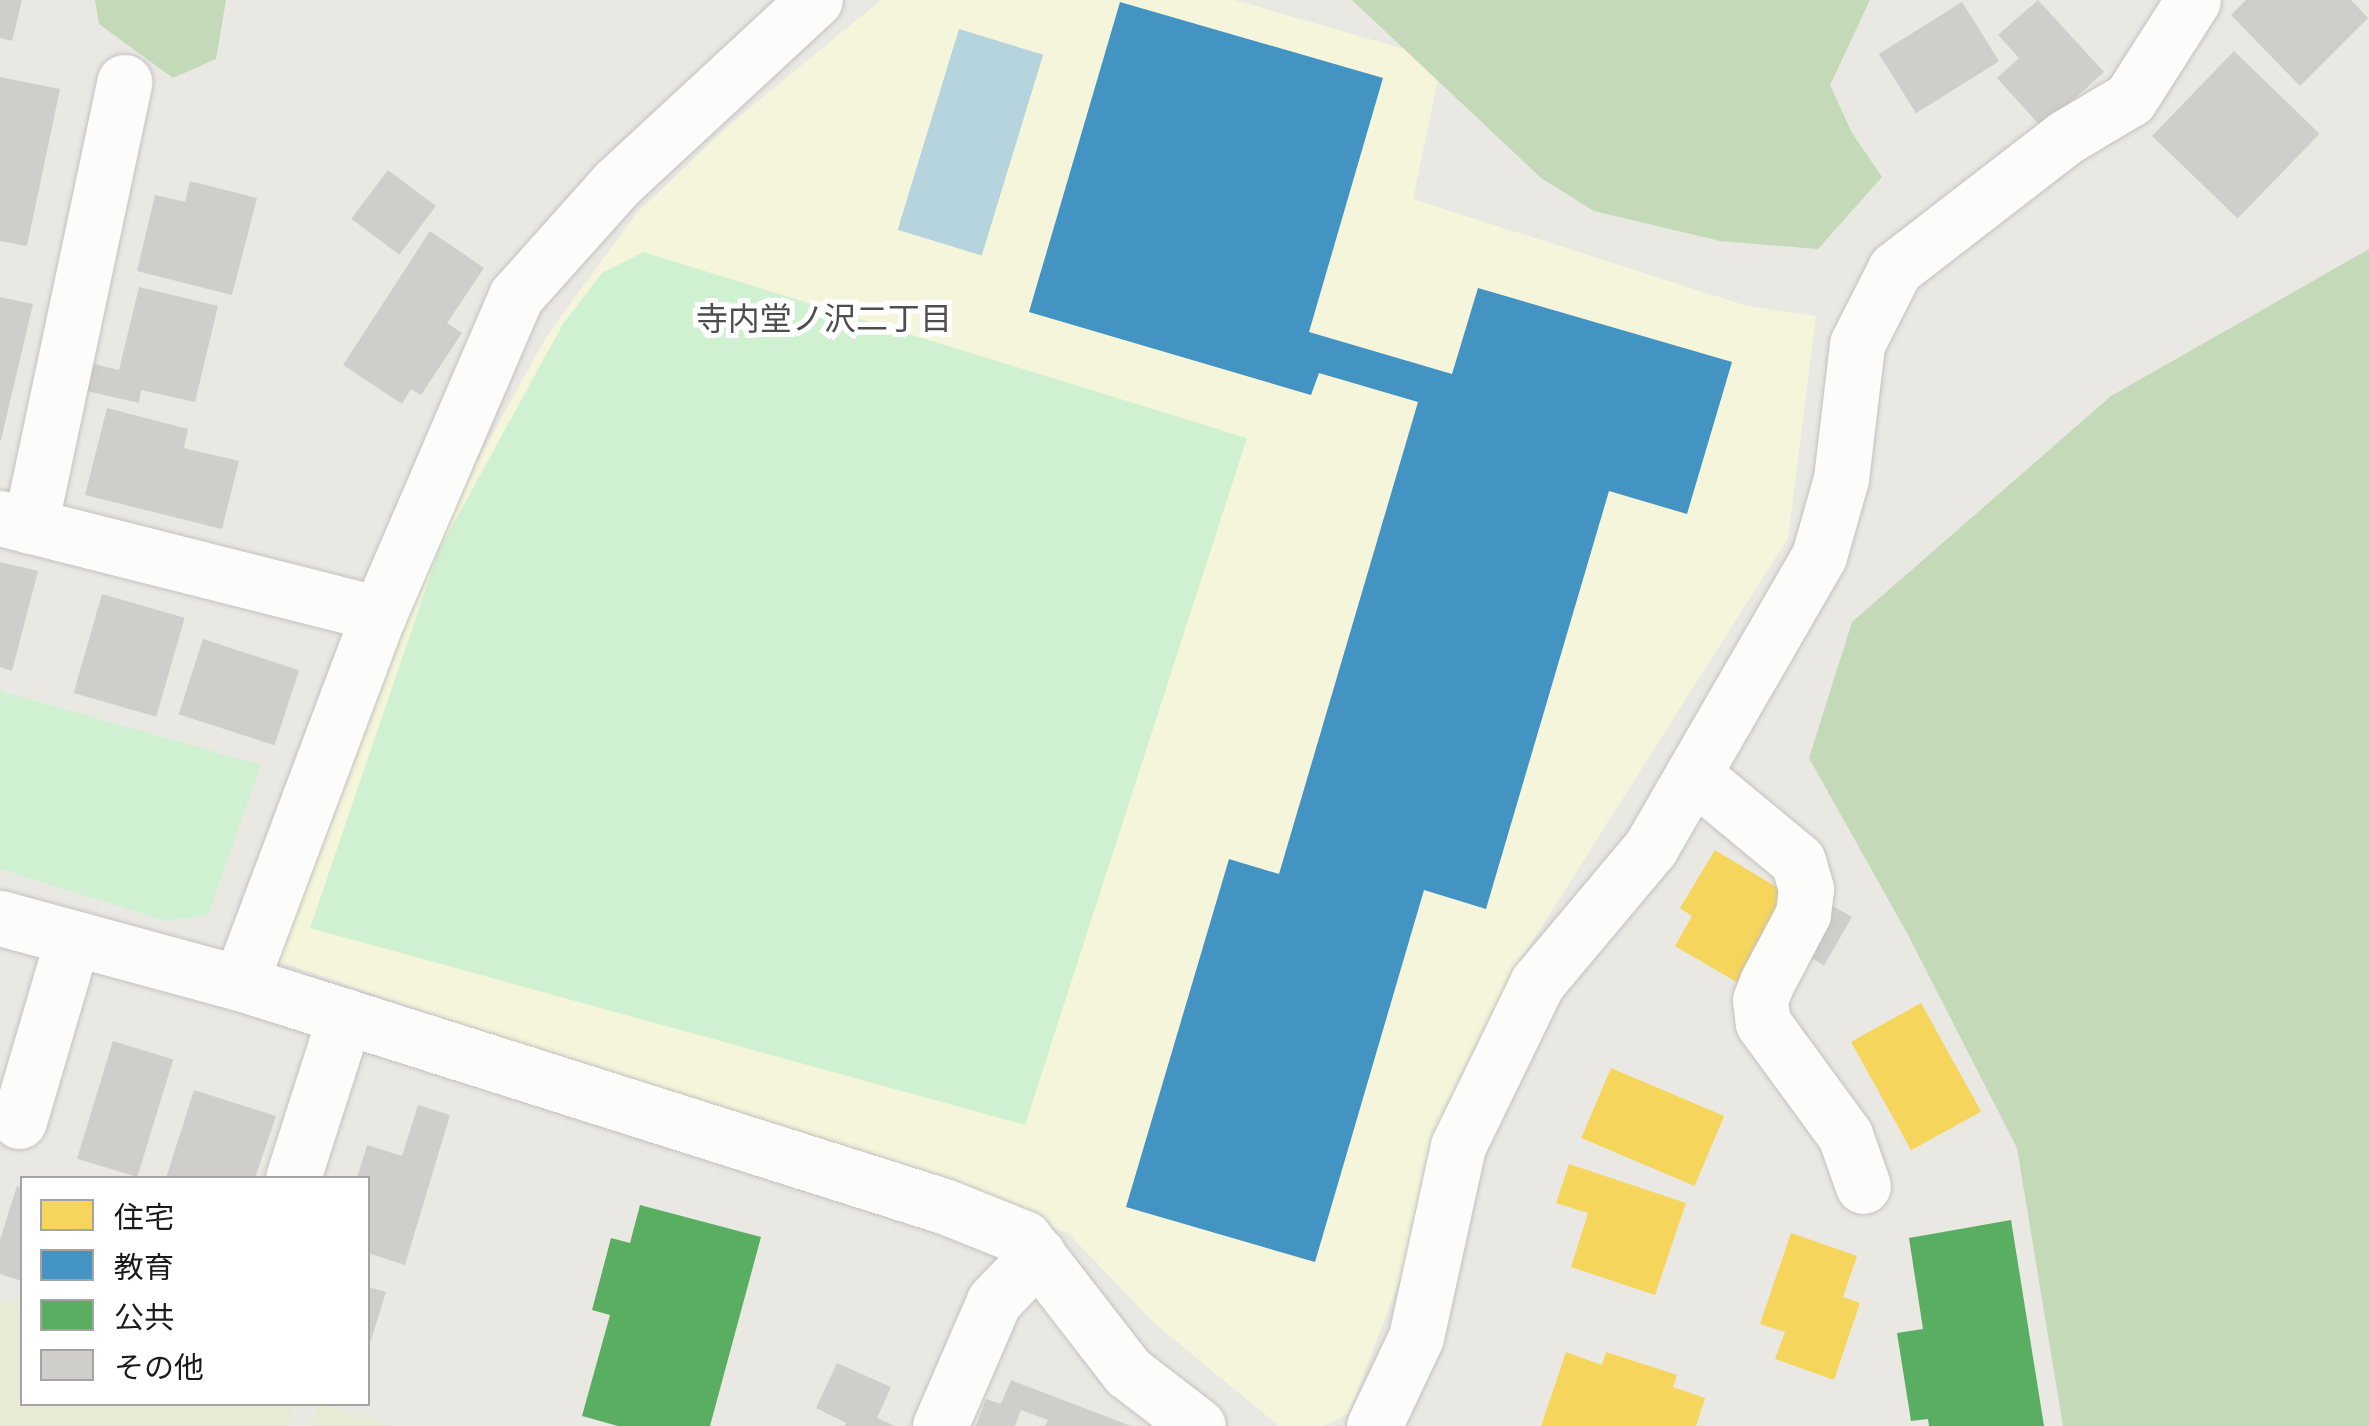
<!DOCTYPE html>
<meta charset="utf-8">
<style>
body{margin:0}
#map{position:relative;width:2369px;height:1426px;overflow:hidden;background:#eae8e3;font-family:"Work Sans","Noto Sans JP",sans-serif}
div>[style]{position:absolute}
.education>*{inset:0;background:#f5f5dc}
.farmland>*{inset:0;background:#e9ead6}
.forest>*{inset:0;background:#c3d9b8}
.park>*{inset:0;background:#d0f1d1}
.water>*{inset:0;background:#b6d4dd;transform-origin:0 0}
.homes>*{inset:0;background:#f6d55c;transform-origin:0 0}
.schools>*{inset:0;background:#4393c3}
.public>*{inset:0;background:#5aae61}
.building>*{inset:0;background:#d0ceca;transform-origin:0 0}
.roads{filter:drop-shadow(0 0 2px #c2c2bf) drop-shadow(0 0 2px #c2c2bf)}
.street>*{height:55px;margin:-27.5px;padding:0 27.5px;transform-origin:27.5px;border-radius:27.5px;background:#fcfcfb}
span{translate:-50% -50%;white-space:nowrap;text-align:center;line-height:1.15;-webkit-text-stroke:10px #fff;paint-order:stroke}
.neighbourhood-label{font-size:32px;color:#4e4e4e}
.legend{position:absolute;left:20px;top:1176px;width:350px;height:230px;box-sizing:border-box;background:#fff;border:2px solid #a4a4a4;margin:0;padding:12px 18px;list-style:none;font-size:30px;color:#1b1b1b}
.legend li{display:flex;align-items:center;gap:20px;height:50px}
.legend b{width:50px;border:2px solid #a4a4a4}
</style>
<div id="map">
<div class="education">
<i style="clip-path:polygon(881px 0,1235px 0,1442px 60px,1413px 199px,1747px 306px,1816px 316px,1788px 538px,1523px 956px,1349px 1413px,1324px 1426px,1279px 1426px,1153px 1322px,1068px 1233px,272px 959px,443px 523px,548px 334px,636px 214px,729px 125px)"></i>
</div>
<div class="farmland">
<i style="clip-path:polygon(0 1300px,22px 1307px,22px 1404px,296px 1404px,289px 1426px,0 1426px)"></i>
<i style="clip-path:polygon(317px 1404px,322px 1404px,394px 1426px,310px 1426px)"></i>
</div>
<div class="forest">
<i style="clip-path:polygon(95px 0,226px 0,216px 59px,173px 78px,99px 24px)"></i>
<i style="clip-path:polygon(1352px 0,1870px 0,1830px 85px,1852px 133px,1882px 177px,1818px 249px,1720px 241px,1594px 211px,1541px 178px)"></i>
<i style="clip-path:polygon(2369px 249px,2369px 1426px,2063px 1426px,2017px 1148px,1907px 933px,1809px 758px,1852px 622px,2111px 396px)"></i>
</div>
<div class="park">
<i style="clip-path:polygon(643px 252px,1247px 438px,1025px 1125px,310px 928px,439px 550px,563px 324px,602px 273px)"></i>
<i style="clip-path:polygon(0 691px,261px 765px,208px 915px,166px 921px,0 869px)"></i>
</div>
<div class="water">
<i style="left:959px;top:29px;width:88px;height:210px;rotate:17deg"></i>
</div>
<div class="homes">
<i style="clip-path:polygon(1715px 850px,1791px 896px,1740px 984px,1675px 946px,1692px 916px,1680px 908px)"></i>
<i style="left:1921px;top:1003px;width:124px;height:80px;rotate:61deg"></i>
<i style="left:1611px;top:1068px;width:123px;height:76px;rotate:23deg"></i>
<i style="clip-path:polygon(1569px 1164px,1686px 1203px,1655px 1295px,1571px 1267px,1588px 1213px,1556px 1203px)"></i>
<i style="clip-path:polygon(1791px 1233px,1857px 1256px,1843px 1297px,1860px 1303px,1834px 1380px,1775px 1359px,1785px 1332px,1760px 1324px)"></i>
<i style="clip-path:polygon(1566px 1352px,1602px 1365px,1606px 1352px,1677px 1375px,1673px 1387px,1705px 1398px,1696px 1426px,1541px 1426px)"></i>
</div>
<div class="schools">
<i style="clip-path:polygon(1120px 2px,1383px 78px,1309px 332px,1452px 374px,1478px 288px,1732px 362px,1687px 514px,1609px 491px,1486px 909px,1424px 890px,1315px 1262px,1126px 1207px,1229px 859px,1279px 874px,1418px 402px,1319px 373px,1311px 395px,1029px 312px)"></i>
</div>
<div class="public">
<i style="clip-path:polygon(640px 1205px,761px 1237px,710px 1426px,618px 1426px,582px 1416px,610px 1315px,592px 1310px,611px 1238px,630px 1243px)"></i>
<i style="clip-path:polygon(2011px 1220px,2044px 1426px,1929px 1426px,1928px 1419px,1911px 1421px,1897px 1333px,1923px 1329px,1909px 1238px)"></i>
</div>
<div class="building">
<i style="clip-path:polygon(0 0,22px 0,12px 41px,0 38px)"></i>
<i style="clip-path:polygon(2038px 0,2104px 72px,2042px 128px,1997px 78px,2019px 58px,1998px 35px)"></i>
<i style="clip-path:polygon(2246px 0,2351px 0,2368px 18px,2300px 86px,2231px 15px)"></i>
<i style="left:1962px;top:2px;width:70px;height:98px;rotate:58deg"></i>
<i style="left:2234px;top:51px;width:119px;height:118px;rotate:44deg"></i>
<i style="clip-path:polygon(0 77px,60px 89px,27px 246px,0 241px)"></i>
<i style="left:388px;top:170px;width:60px;height:61px;rotate:37deg"></i>
<i style="clip-path:polygon(190px 181px,257px 198px,232px 295px,137px 271px,155px 195px,185px 202px)"></i>
<i style="clip-path:polygon(430px 231px,484px 268px,447px 323px,462px 333px,421px 395px,411px 389px,402px 404px,343px 365px)"></i>
<i style="clip-path:polygon(139px 287px,218px 306px,195px 402px,141px 390px,139px 403px,78px 389px,85px 362px,119px 370px)"></i>
<i style="clip-path:polygon(0 297px,33px 304px,1px 440px,0 440px)"></i>
<i style="clip-path:polygon(107px 408px,188px 429px,184px 448px,239px 461px,222px 529px,85px 495px)"></i>
<i style="clip-path:polygon(0 562px,38px 571px,12px 671px,0 667px)"></i>
<i style="left:102px;top:594px;width:86px;height:103px;rotate:16deg"></i>
<i style="left:203px;top:639px;width:101px;height:79px;rotate:18deg"></i>
<i style="left:1833px;top:906px;width:22px;height:56px;rotate:30deg"></i>
<i style="left:113px;top:1041px;width:63px;height:123px;rotate:17deg"></i>
<i style="clip-path:polygon(194px 1090px,276px 1116px,255px 1178px,166px 1178px)"></i>
<i style="clip-path:polygon(418px 1105px,450px 1115px,405px 1265px,368px 1253px,368px 1178px,357px 1178px,367px 1145px,402px 1156px)"></i>
<i style="clip-path:polygon(17px 1186px,22px 1187px,22px 1281px,0 1274px,0 1240px)"></i>
<i style="clip-path:polygon(368px 1287px,386px 1292px,368px 1350px)"></i>
<i style="clip-path:polygon(837px 1363px,891px 1387px,877px 1418px,895px 1426px,845px 1426px,846px 1423px,816px 1408px)"></i>
<i style="clip-path:polygon(1011px 1380px,1131px 1426px,1045px 1426px,1048px 1420px,1021px 1410px,1015px 1426px,976px 1426px,986px 1399px,1001px 1404px)"></i>
</div>
<div class="roads">
<div class="street">
<i style="left:0;top:518px;width:391px;rotate:14.2deg"></i>
<i style="left:30px;top:526px;width:454px;rotate:-78deg"></i>
<i style="left:1693px;top:774px;width:136px;rotate:39.6deg"></i>
<i style="left:1798px;top:861px;width:29px;rotate:74deg"></i>
<i style="left:1806px;top:889px;width:25px;rotate:97deg"></i>
<i style="left:1803px;top:914px;width:77px;rotate:117.9deg"></i>
<i style="left:1767px;top:982px;width:19px;rotate:111deg"></i>
<i style="left:1760px;top:1000px;width:23px;rotate:83deg"></i>
<i style="left:1763px;top:1023px;width:139px;rotate:53.8deg"></i>
<i style="left:1845px;top:1135px;width:54px;rotate:70.6deg"></i>
<i style="left:0;top:918px;width:249px;rotate:15.2deg"></i>
<i style="left:240px;top:983px;width:738px;rotate:17.58deg"></i>
<i style="left:944px;top:1206px;width:86px;rotate:21.8deg"></i>
<i style="left:1024px;top:1238px;width:170px;rotate:52.2deg"></i>
<i style="left:1128px;top:1372px;width:88px;rotate:37.6deg"></i>
<i style="left:240px;top:983px;width:394px;rotate:-69.4deg"></i>
<i style="left:379px;top:614px;width:346px;rotate:-66.7deg"></i>
<i style="left:516px;top:296px;width:150px;rotate:-48.2deg"></i>
<i style="left:616px;top:184px;width:271px;rotate:-42.8deg"></i>
<i style="left:19px;top:1121px;width:191px;rotate:-73.6deg"></i>
<i style="left:293px;top:1178px;width:170px;rotate:-72.2deg"></i>
<i style="left:940px;top:1426px;width:136px;rotate:-66.6deg"></i>
<i style="left:994px;top:1301px;width:64px;rotate:-46.3deg"></i>
<i style="left:1374px;top:1426px;width:98px;rotate:-64.7deg"></i>
<i style="left:1416px;top:1337px;width:196px;rotate:-77.6deg"></i>
<i style="left:1458px;top:1146px;width:181px;rotate:-64.1deg"></i>
<i style="left:1537px;top:983px;width:177px;rotate:-50deg"></i>
<i style="left:1651px;top:847px;width:336px;rotate:-60deg"></i>
<i style="left:1819px;top:556px;width:80px;rotate:-74.1deg"></i>
<i style="left:1841px;top:479px;width:136px;rotate:-83.2deg"></i>
<i style="left:1857px;top:344px;width:84px;rotate:-63.1deg"></i>
<i style="left:1895px;top:269px;width:216px;rotate:-37.7deg"></i>
<i style="left:2066px;top:137px;width:74px;rotate:-30.7deg"></i>
<i style="left:2130px;top:99px;width:117px;rotate:-57.5deg"></i>
</div>
</div>
<div class="neighbourhood-label">
<span style="left:824px;top:319px">寺内堂ノ沢二丁目</span>
</div>
<ul class="legend">
<li><b style="height:28px;background:#f6d55c"></b>住宅</li>
<li><b style="height:28px;background:#4393c3"></b>教育</li>
<li><b style="height:28px;background:#5aae61"></b>公共</li>
<li><b style="height:28px;background:#d0ceca"></b>その他</li>
</ul>
</div>
